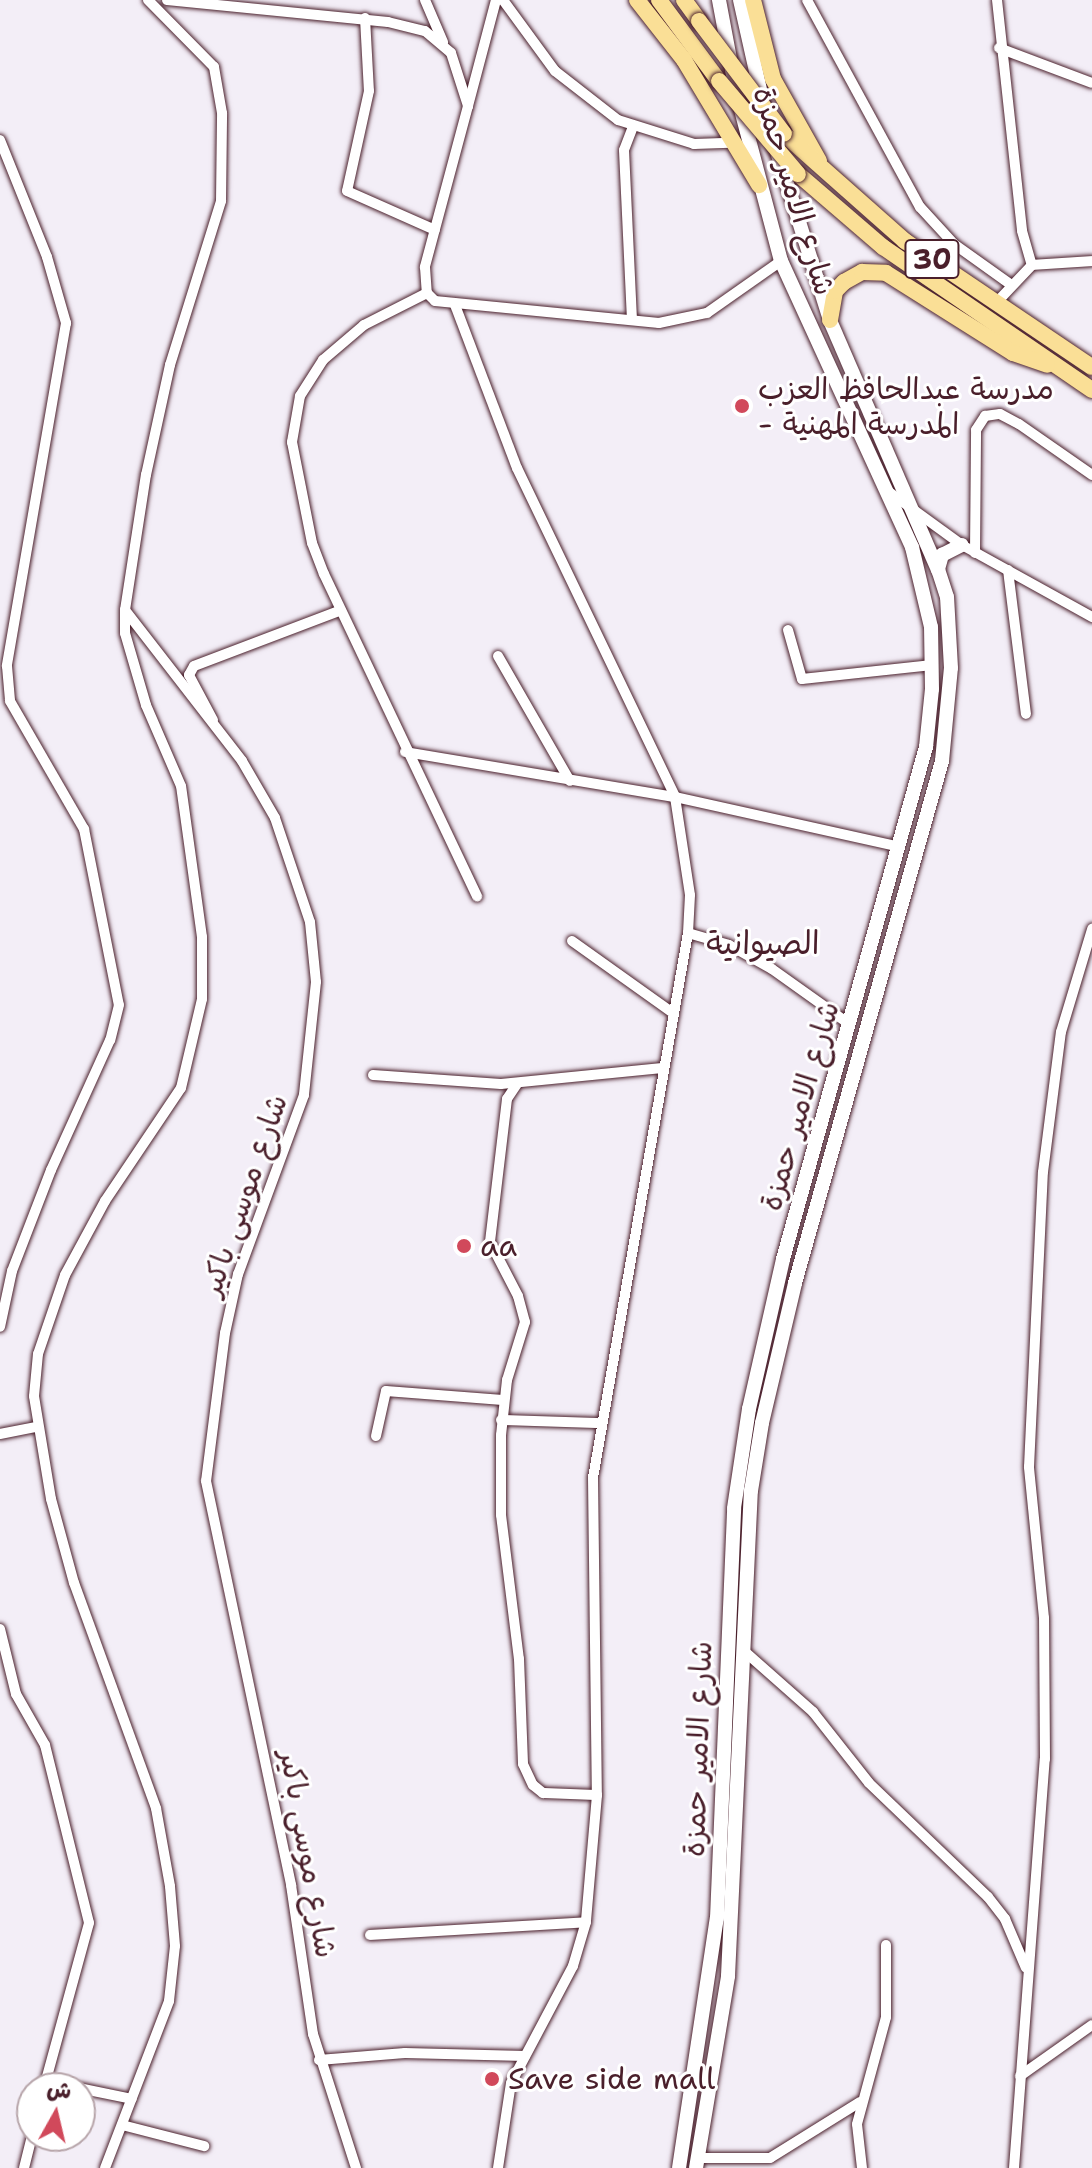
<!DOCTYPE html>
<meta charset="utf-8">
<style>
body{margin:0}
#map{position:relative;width:1092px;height:2168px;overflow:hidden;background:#f3eef7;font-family:"Shantell Sans","Playpen Sans Arabic",sans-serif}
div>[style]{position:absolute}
.roads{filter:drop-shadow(0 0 2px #4a1f2b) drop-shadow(0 0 2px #4a1f2b)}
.street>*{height:10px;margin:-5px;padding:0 5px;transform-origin:5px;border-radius:5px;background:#fff}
.secondary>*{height:14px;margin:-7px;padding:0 7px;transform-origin:7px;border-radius:7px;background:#fff}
.primary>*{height:16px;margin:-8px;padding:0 8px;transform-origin:8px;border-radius:8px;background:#fadf96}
.bridges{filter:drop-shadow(0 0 2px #4a1f2b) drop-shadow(0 0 2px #4a1f2b)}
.primary-bridge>*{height:16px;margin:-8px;padding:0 8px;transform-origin:8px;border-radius:8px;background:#fadf96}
.dots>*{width:22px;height:22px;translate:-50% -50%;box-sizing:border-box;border:4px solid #fff;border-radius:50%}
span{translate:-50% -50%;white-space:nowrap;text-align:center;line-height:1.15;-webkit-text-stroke:6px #fff;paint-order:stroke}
.shield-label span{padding:2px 6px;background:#fff;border:2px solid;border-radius:6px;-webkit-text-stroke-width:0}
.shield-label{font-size:28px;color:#4a1f2b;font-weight:700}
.street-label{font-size:30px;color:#4a1f2b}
.poi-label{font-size:30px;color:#4a1f2b}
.left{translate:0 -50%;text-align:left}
.neighbourhood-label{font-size:32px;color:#4a1f2b}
.north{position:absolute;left:16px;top:2072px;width:80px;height:80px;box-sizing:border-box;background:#fff;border:2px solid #b7a5aa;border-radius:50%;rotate:8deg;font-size:22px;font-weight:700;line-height:32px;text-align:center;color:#4a1f2b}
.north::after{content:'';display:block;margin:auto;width:28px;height:36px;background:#d1495b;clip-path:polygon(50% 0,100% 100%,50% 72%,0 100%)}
</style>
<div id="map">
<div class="roads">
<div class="street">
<i style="left:167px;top:0;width:222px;rotate:5.7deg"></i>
<i style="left:388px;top:22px;width:38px;rotate:14deg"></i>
<i style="left:425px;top:31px;width:34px;rotate:40deg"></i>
<i style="left:451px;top:53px;width:56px;rotate:72.2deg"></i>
<i style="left:468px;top:106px;width:167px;rotate:105deg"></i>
<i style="left:425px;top:267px;width:26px;rotate:86deg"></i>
<i style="left:427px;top:293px;width:11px;rotate:45deg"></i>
<i style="left:435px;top:301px;width:225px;rotate:5.6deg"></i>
<i style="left:659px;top:323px;width:49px;rotate:-11.8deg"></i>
<i style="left:707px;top:313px;width:90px;rotate:-35.1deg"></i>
<i style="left:425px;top:0;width:46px;rotate:66.8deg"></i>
<i style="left:503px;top:0;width:88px;rotate:53.8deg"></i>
<i style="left:555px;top:71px;width:80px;rotate:37.9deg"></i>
<i style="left:618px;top:120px;width:80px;rotate:17.5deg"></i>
<i style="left:694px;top:144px;width:36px;rotate:-2deg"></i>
<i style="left:807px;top:0;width:236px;rotate:61.4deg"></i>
<i style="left:920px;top:207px;width:50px;rotate:47.4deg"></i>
<i style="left:954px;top:244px;width:69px;rotate:35.5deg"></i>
<i style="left:997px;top:0;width:232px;rotate:83.8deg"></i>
<i style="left:1022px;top:231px;width:35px;rotate:74deg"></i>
<i style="left:1032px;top:265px;width:51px;rotate:133.4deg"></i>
<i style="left:365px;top:18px;width:73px;rotate:86.9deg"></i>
<i style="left:369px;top:91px;width:102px;rotate:102.4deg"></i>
<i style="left:347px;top:191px;width:96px;rotate:23.9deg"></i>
<i style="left:999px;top:48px;width:99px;rotate:20.6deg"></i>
<i style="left:468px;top:106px;width:110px;rotate:-75.2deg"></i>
<i style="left:0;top:140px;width:126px;rotate:68.1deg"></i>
<i style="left:47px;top:257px;width:69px;rotate:73.9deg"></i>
<i style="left:66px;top:323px;width:348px;rotate:99.8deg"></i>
<i style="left:7px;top:666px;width:35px;rotate:85deg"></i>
<i style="left:10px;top:701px;width:148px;rotate:60deg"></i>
<i style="left:84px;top:829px;width:179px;rotate:78.8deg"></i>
<i style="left:119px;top:1005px;width:36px;rotate:104deg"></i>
<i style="left:110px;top:1040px;width:143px;rotate:114.4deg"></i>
<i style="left:51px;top:1170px;width:108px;rotate:111.1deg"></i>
<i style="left:12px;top:1271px;width:57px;rotate:102.1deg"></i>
<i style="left:1032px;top:265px;width:60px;rotate:-3.8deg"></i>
<i style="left:427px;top:293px;width:71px;rotate:153.1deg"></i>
<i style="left:364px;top:325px;width:54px;rotate:139.5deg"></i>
<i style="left:323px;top:360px;width:43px;rotate:122.6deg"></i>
<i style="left:300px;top:396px;width:47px;rotate:99.9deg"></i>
<i style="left:292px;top:442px;width:103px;rotate:78.8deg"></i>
<i style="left:312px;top:543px;width:33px;rotate:69deg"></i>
<i style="left:324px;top:574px;width:357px;rotate:64.6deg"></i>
<i style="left:455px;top:305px;width:174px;rotate:69.2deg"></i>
<i style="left:517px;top:468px;width:365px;rotate:64.3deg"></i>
<i style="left:675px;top:797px;width:99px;rotate:81.3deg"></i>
<i style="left:690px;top:895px;width:38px;rotate:93deg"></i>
<i style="left:688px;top:933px;width:553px;rotate:99.89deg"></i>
<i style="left:593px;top:1478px;width:317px;rotate:89.3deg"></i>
<i style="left:597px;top:1795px;width:127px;rotate:95deg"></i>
<i style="left:586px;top:1922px;width:46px;rotate:106.5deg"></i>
<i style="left:573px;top:1966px;width:132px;rotate:117.9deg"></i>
<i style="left:511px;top:2083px;width:86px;rotate:98.7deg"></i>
<i style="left:632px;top:320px;width:170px;rotate:-92.7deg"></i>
<i style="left:624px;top:150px;width:22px;rotate:-69deg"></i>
<i style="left:889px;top:492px;width:90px;rotate:36deg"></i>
<i style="left:962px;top:545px;width:149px;rotate:29deg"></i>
<i style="left:975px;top:553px;width:123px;rotate:-89.5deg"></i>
<i style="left:976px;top:430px;width:17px;rotate:-57deg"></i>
<i style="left:985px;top:416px;width:15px;rotate:-8deg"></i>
<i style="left:1000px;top:414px;width:21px;rotate:28deg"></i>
<i style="left:1019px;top:424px;width:89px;rotate:34.9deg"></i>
<i style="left:1008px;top:570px;width:145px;rotate:82.9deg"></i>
<i style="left:125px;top:610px;width:191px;rotate:52.2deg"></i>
<i style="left:242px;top:761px;width:66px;rotate:59.9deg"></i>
<i style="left:275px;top:818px;width:110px;rotate:71.4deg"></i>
<i style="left:310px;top:922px;width:60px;rotate:84.3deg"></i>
<i style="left:316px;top:982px;width:114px;rotate:96.1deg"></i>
<i style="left:304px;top:1095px;width:191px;rotate:110.2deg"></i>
<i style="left:238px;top:1274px;width:60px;rotate:102.4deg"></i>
<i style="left:225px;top:1333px;width:149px;rotate:97.3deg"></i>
<i style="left:206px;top:1481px;width:413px;rotate:78.1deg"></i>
<i style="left:291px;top:1885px;width:151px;rotate:81.6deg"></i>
<i style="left:313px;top:2034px;width:141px;rotate:72.2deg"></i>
<i style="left:788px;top:630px;width:51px;rotate:74.1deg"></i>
<i style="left:802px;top:679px;width:131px;rotate:-6.1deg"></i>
<i style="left:498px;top:656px;width:144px;rotate:60.1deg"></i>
<i style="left:213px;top:720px;width:51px;rotate:-118.1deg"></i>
<i style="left:189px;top:675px;width:10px;rotate:-61deg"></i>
<i style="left:194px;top:666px;width:155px;rotate:-20.8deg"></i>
<i style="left:405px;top:752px;width:274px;rotate:9.5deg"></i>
<i style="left:675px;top:797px;width:230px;rotate:12.5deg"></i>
<i style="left:688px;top:933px;width:43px;rotate:16.3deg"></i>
<i style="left:729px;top:945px;width:49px;rotate:29.2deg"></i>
<i style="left:772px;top:969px;width:95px;rotate:35.5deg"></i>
<i style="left:572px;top:941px;width:124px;rotate:35.5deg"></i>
<i style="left:373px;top:1075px;width:128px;rotate:4deg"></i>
<i style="left:501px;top:1084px;width:162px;rotate:-5.7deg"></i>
<i style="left:517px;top:1084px;width:18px;rotate:124deg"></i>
<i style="left:507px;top:1099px;width:144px;rotate:96.8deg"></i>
<i style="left:490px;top:1242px;width:61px;rotate:62.6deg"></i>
<i style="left:518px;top:1296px;width:27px;rotate:75deg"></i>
<i style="left:525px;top:1322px;width:61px;rotate:107.2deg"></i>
<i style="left:507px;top:1380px;width:55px;rotate:96.2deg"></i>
<i style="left:501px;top:1435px;width:80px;rotate:90deg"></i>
<i style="left:501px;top:1515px;width:145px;rotate:82.9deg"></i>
<i style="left:519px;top:1659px;width:105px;rotate:87.8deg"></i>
<i style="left:523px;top:1764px;width:23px;rotate:65deg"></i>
<i style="left:533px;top:1785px;width:13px;rotate:39deg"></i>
<i style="left:543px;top:1793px;width:54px;rotate:2.1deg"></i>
<i style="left:501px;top:1420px;width:98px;rotate:1.8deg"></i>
<i style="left:0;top:1434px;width:37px;rotate:-11deg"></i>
<i style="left:376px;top:1436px;width:46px;rotate:-77.5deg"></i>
<i style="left:386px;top:1391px;width:117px;rotate:4.4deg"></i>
<i style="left:0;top:1629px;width:67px;rotate:76.2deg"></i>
<i style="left:16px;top:1694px;width:59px;rotate:60.4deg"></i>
<i style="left:45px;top:1745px;width:183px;rotate:76.1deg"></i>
<i style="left:89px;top:1923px;width:171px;rotate:105.3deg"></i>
<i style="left:743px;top:1650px;width:94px;rotate:41.5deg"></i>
<i style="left:813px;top:1712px;width:90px;rotate:51.7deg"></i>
<i style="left:869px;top:1783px;width:165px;rotate:43.8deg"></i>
<i style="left:988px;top:1897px;width:28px;rotate:52deg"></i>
<i style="left:1005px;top:1919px;width:53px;rotate:66.8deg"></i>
<i style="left:370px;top:1935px;width:216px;rotate:-3.4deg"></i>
<i style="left:319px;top:2060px;width:86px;rotate:-4.7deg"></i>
<i style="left:405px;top:2053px;width:120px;rotate:1.4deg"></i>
<i style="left:1020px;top:2076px;width:88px;rotate:-35.3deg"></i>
<i style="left:56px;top:2088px;width:9px;rotate:-21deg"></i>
<i style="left:64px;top:2085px;width:69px;rotate:11.6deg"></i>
<i style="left:122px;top:2125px;width:85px;rotate:14.4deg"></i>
<i style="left:698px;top:2158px;width:72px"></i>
<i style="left:770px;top:2158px;width:106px;rotate:-31.9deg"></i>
<i style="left:24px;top:2168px;width:33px;rotate:-76deg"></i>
<i style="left:105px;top:2168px;width:179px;rotate:-69deg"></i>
<i style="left:169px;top:2001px;width:55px;rotate:-83.8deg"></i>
<i style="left:175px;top:1946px;width:60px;rotate:-94.8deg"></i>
<i style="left:170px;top:1886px;width:79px;rotate:-100.2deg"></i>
<i style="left:156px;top:1808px;width:239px;rotate:-110deg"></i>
<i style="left:74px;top:1583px;width:87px;rotate:-105.3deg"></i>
<i style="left:51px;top:1499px;width:104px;rotate:-99.4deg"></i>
<i style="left:34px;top:1396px;width:42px;rotate:-84.6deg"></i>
<i style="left:38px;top:1354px;width:83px;rotate:-71.1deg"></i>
<i style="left:65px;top:1275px;width:84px;rotate:-61.6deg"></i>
<i style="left:105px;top:1201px;width:136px;rotate:-56.1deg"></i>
<i style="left:181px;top:1088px;width:91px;rotate:-76.7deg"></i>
<i style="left:202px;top:999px;width:62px;rotate:-90deg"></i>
<i style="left:202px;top:937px;width:152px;rotate:-97.9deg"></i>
<i style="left:181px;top:786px;width:88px;rotate:-113.4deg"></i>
<i style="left:146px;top:705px;width:75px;rotate:-106.3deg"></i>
<i style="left:125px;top:633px;width:23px;rotate:-90deg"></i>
<i style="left:125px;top:610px;width:137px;rotate:-81.2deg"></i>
<i style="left:146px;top:475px;width:113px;rotate:-77.7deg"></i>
<i style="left:170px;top:365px;width:172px;rotate:-72.7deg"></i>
<i style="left:221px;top:201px;width:88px;rotate:-89.3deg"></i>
<i style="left:222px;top:113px;width:47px;rotate:-99.9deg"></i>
<i style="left:214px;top:67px;width:94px;rotate:-134.6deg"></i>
<i style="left:862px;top:2168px;width:44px;rotate:-96.5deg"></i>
<i style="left:857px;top:2124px;width:111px;rotate:-74.8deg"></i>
<i style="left:886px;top:2017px;width:72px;rotate:-90deg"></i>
<i style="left:1014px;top:2168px;width:410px;rotate:-85.7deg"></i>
<i style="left:1045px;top:1759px;width:141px;rotate:-90.4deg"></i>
<i style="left:1044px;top:1618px;width:152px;rotate:-95.7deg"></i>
<i style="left:1029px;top:1467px;width:295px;rotate:-87.3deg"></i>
<i style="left:1043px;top:1172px;width:141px;rotate:-82.7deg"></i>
<i style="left:1061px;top:1032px;width:108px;rotate:-73.2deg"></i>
</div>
<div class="secondary">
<i style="left:740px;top:0;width:106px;rotate:77.4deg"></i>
<i style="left:938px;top:569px;width:15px;rotate:-74deg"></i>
<i style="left:942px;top:555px;width:22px;rotate:-27deg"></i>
<i style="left:679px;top:2168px;width:253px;rotate:-81.4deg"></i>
<i style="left:717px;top:1918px;width:410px;rotate:-87.6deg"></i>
<i style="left:734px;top:1508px;width:100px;rotate:-81.4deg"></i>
<i style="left:749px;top:1409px;width:154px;rotate:-77.2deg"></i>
<i style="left:783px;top:1259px;width:532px;rotate:-74.4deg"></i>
<i style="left:926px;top:747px;width:58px;rotate:-84.1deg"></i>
<i style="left:932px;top:689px;width:62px;rotate:-90.9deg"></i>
<i style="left:931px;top:627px;width:82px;rotate:-103.4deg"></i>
<i style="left:912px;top:547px;width:315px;rotate:-114.6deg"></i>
<i style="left:781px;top:261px;width:176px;rotate:-104.8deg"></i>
<i style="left:736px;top:91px;width:93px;rotate:-100.6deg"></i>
<i style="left:696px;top:2168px;width:195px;rotate:-80.5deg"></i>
<i style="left:728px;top:1976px;width:486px;rotate:-87.3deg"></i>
<i style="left:751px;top:1491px;width:69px;rotate:-80.8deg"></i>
<i style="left:762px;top:1423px;width:144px;rotate:-76.7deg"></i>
<i style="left:795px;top:1283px;width:542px;rotate:-74.27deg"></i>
<i style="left:942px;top:761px;width:93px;rotate:-84.5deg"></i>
<i style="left:951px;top:668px;width:71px;rotate:-93.2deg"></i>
<i style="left:947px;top:597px;width:28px;rotate:-108deg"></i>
<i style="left:938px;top:570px;width:272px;rotate:-113.4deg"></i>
<i style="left:830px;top:320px;width:182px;rotate:-107.5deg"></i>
</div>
<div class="primary">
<i style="left:637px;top:0;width:76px;rotate:51.9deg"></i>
<i style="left:684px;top:60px;width:146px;rotate:59deg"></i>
<i style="left:659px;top:0;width:101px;rotate:53.5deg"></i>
<i style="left:684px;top:0;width:26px;rotate:54deg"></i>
<i style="left:753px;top:0;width:81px;rotate:75.8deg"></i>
<i style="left:773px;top:79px;width:94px;rotate:60.7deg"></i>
<i style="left:784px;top:134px;width:162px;rotate:41.5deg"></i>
<i style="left:905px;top:241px;width:225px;rotate:34deg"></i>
<i style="left:798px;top:174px;width:112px;rotate:40.7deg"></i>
<i style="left:883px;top:247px;width:253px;rotate:34.4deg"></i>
<i style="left:830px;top:320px;width:29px;rotate:-80deg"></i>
<i style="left:835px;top:291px;width:13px;rotate:-45deg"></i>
<i style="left:844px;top:282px;width:21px;rotate:-29deg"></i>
<i style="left:862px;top:272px;width:24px;rotate:2deg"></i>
<i style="left:886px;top:273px;width:150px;rotate:32.2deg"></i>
<i style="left:1013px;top:353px;width:36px;rotate:19deg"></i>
</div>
</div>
<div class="bridges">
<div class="primary-bridge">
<i style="left:699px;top:21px;width:141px;rotate:53deg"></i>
<i style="left:719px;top:81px;width:122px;rotate:49.7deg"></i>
</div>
</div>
<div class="dots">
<i style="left:742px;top:406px;background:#d1495b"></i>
<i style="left:464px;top:1246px;background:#d1495b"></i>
<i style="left:492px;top:2079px;background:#d1495b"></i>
</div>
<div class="shield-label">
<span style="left:932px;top:259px">30</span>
</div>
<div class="street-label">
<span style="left:794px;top:191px;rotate:73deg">شارع الامير حمزة</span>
<span style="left:800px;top:1106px;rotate:-74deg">شارع الامير حمزة</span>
<span style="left:244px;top:1195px;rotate:-71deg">شارع موسى باكير</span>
<span style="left:698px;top:1749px;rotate:-88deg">شارع الامير حمزة</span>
<span style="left:308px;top:1854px;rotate:80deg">شارع موسى باكير</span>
</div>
<div class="poi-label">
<span class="left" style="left:758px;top:406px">مدرسة عبدالحافظ العزب<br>- المدرسة المهنية</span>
<span class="left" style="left:480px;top:1246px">aa</span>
<span class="left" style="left:508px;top:2079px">Save side mall</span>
</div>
<div class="neighbourhood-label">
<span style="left:763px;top:943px">الصيوانية</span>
</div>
<div class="north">ش</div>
</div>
